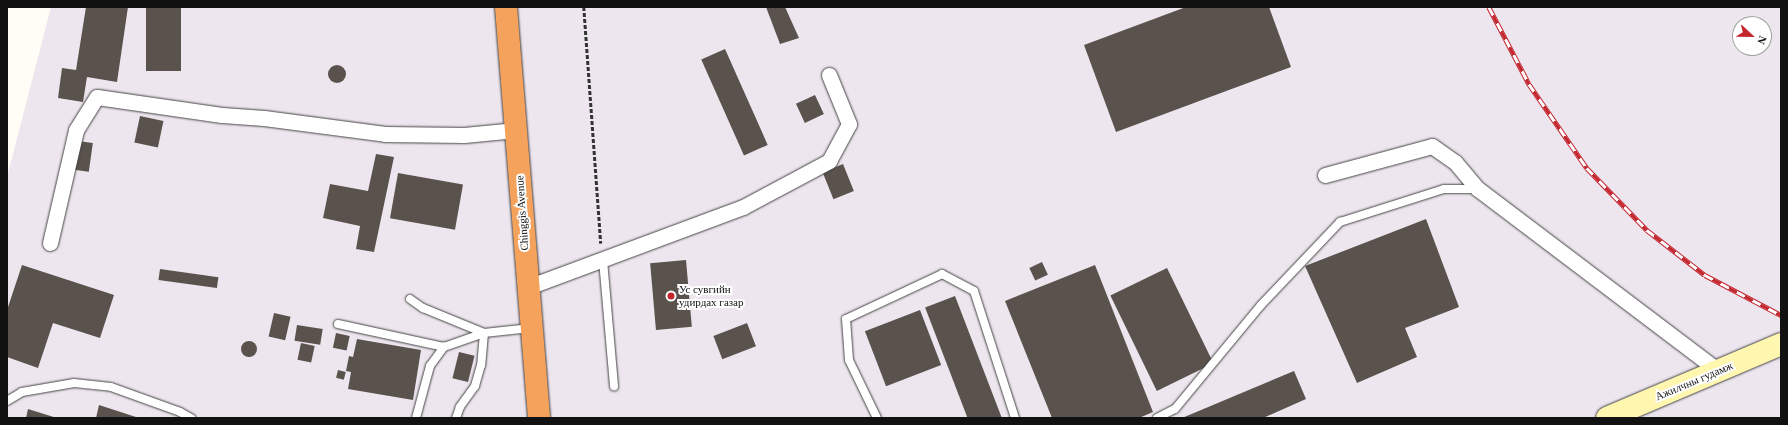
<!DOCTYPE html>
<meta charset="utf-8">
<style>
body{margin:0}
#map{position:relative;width:1788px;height:425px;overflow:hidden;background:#fffdf5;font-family:Georgia,serif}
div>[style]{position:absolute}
.industrial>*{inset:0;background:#eee6ef}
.building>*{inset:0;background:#5a524d;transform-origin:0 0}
.round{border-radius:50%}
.path>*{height:2.5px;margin-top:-1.25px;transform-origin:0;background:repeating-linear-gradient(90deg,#333 0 4px,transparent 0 6px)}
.roads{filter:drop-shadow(0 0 1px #444) drop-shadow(0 0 1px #444)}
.lane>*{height:8px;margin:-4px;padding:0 4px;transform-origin:4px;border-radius:4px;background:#fff}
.street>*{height:15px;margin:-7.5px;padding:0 7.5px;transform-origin:7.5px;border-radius:7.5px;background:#fff}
.secondary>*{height:22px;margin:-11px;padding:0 11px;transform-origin:11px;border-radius:11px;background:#fff6b0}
.highway>*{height:22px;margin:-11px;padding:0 11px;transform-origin:11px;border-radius:11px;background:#f5a25d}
.rail>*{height:4.5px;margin-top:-2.25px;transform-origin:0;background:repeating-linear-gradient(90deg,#fff 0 9px,#c4262e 0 18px);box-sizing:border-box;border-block:1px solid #c4262e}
.dots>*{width:11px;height:11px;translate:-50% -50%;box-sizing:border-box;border:2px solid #fff;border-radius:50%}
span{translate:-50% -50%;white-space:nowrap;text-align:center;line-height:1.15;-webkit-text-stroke:4px #fff;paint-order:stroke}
.street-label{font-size:11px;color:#111}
.poi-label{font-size:11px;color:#111}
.left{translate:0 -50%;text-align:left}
.frame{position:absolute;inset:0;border:8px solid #111;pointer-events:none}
.north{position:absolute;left:1732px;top:16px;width:40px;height:40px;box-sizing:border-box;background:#fff;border:1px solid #a0a0a0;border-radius:50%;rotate:112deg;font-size:11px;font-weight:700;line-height:16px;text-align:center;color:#111}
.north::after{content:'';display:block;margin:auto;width:14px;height:18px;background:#c4262e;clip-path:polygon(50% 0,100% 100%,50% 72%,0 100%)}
</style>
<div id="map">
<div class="industrial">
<i style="clip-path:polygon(evenodd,51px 7px,1781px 7px,1781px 418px,7px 418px,7px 177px,51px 7px,1740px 24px,1764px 24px,1764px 48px,1740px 48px,1740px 24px)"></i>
</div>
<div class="building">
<i style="clip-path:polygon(86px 7px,128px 7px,117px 82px,87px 77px,83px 102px,58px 98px,62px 68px,76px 70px)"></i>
<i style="left:146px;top:7px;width:35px;height:64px"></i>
<i style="clip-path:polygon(766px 7px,785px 7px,799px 38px,780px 44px)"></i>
<i style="clip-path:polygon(1186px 7px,1269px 7px,1291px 67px,1116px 132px,1084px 45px)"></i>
<i style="left:725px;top:49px;width:105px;height:26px;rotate:66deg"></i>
<i class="round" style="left:328px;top:65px;width:18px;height:18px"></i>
<i style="left:815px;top:95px;width:21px;height:21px;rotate:65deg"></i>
<i style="left:140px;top:116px;width:24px;height:27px;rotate:12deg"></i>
<i style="left:78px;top:141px;width:15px;height:29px;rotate:8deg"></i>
<i style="clip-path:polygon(376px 154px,394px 157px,374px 252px,356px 249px,360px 226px,323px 218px,330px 184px,368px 191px)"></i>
<i style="left:843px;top:164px;width:29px;height:22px;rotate:68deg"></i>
<i style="left:398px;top:173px;width:66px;height:46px;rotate:10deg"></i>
<i style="clip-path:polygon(1426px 219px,1459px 307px,1405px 328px,1417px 357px,1357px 383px,1305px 266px)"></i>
<i style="left:686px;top:260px;width:67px;height:36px;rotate:85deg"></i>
<i style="left:1042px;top:262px;width:14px;height:14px;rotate:65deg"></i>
<i style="clip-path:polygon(22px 265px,114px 295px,100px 338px,53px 323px,38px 368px,7px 357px,7px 310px)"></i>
<i style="clip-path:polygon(1095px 265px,1153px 412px,1139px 418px,1052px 418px,1005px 301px)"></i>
<i style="left:1167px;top:268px;width:106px;height:63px;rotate:64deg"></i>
<i style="left:160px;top:269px;width:59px;height:11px;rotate:8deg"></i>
<i style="left:955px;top:296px;width:130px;height:32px;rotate:69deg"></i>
<i style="left:920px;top:310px;width:59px;height:59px;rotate:69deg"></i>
<i style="left:274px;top:313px;width:17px;height:24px;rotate:13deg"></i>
<i style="left:747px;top:323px;width:25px;height:36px;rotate:69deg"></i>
<i style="left:297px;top:325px;width:26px;height:16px;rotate:9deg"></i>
<i style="left:336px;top:333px;width:14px;height:15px;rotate:12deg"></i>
<i style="clip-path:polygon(357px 339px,421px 350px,413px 400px,348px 389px,351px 372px,346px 371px,349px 356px,353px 357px)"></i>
<i class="round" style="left:241px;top:341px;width:16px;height:16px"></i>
<i style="left:301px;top:343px;width:14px;height:17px;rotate:12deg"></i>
<i style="left:459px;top:352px;width:16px;height:27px;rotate:14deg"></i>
<i style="left:338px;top:370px;width:8px;height:8px;rotate:14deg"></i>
<i style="clip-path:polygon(1294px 371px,1306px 399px,1263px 418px,1182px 418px)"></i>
<i style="clip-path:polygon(99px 405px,139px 418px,96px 418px)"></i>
<i style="clip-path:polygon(28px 409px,57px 418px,26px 418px)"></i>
</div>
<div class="path">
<i style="left:584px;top:7px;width:237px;rotate:85.9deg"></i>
</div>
<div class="roads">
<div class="lane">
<i style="left:603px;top:260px;width:127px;rotate:85deg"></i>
<i style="left:410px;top:299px;width:16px;rotate:35deg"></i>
<i style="left:423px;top:308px;width:66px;rotate:22.3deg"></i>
<i style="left:484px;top:333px;width:32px;rotate:95deg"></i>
<i style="left:481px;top:365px;width:22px;rotate:106deg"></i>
<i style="left:475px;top:386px;width:26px;rotate:126deg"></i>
<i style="left:460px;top:407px;width:12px;rotate:110deg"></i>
<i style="left:338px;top:324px;width:108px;rotate:12.2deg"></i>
<i style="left:7px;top:401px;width:17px;rotate:-31deg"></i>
<i style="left:22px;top:392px;width:53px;rotate:-9.8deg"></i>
<i style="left:74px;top:383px;width:37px;rotate:6deg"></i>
<i style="left:111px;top:387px;width:73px;rotate:19.9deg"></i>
<i style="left:180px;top:412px;width:13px;rotate:29deg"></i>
<i style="left:416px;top:418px;width:54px;rotate:-74.9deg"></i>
<i style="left:430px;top:366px;width:24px;rotate:-54deg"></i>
<i style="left:444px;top:347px;width:42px;rotate:-19.3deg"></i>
<i style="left:484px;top:333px;width:47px;rotate:-6.1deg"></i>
<i style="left:877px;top:418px;width:64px;rotate:-115.8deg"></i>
<i style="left:849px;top:360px;width:41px;rotate:-94.2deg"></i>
<i style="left:846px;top:319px;width:106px;rotate:-25.1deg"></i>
<i style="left:942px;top:274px;width:36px;rotate:28deg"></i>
<i style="left:974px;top:291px;width:133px;rotate:72.1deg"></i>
<i style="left:1157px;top:418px;width:20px;rotate:-27deg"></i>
<i style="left:1175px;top:409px;width:135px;rotate:-50.4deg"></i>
<i style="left:1261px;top:305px;width:115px;rotate:-46.4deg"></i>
<i style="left:1340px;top:222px;width:109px;rotate:-17.6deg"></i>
<i style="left:1444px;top:189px;width:34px"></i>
</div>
<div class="street">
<i style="left:1325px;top:175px;width:111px;rotate:-15.2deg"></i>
<i style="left:1432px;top:146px;width:28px;rotate:35deg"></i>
<i style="left:1455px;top:162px;width:35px;rotate:50deg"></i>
<i style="left:1478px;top:189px;width:302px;rotate:37.1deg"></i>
<i style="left:50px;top:243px;width:116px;rotate:-77deg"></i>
<i style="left:76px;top:130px;width:39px;rotate:-58deg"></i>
<i style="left:97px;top:97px;width:126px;rotate:8.2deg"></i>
<i style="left:222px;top:115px;width:42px;rotate:4.1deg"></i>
<i style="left:264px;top:118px;width:122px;rotate:7.5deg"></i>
<i style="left:385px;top:134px;width:79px;rotate:0.7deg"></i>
<i style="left:464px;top:135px;width:52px;rotate:-5.5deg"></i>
<i style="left:528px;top:287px;width:229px;rotate:-20.4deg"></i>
<i style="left:743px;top:207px;width:98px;rotate:-28.1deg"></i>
<i style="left:829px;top:161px;width:42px;rotate:-61.6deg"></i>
<i style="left:849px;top:124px;width:53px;rotate:-112.2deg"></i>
</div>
<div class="secondary">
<i style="left:1607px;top:418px;width:189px;rotate:-23deg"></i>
</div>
<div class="highway">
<i style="left:506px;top:7px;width:412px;rotate:85.4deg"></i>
</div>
</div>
<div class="rail">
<i style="left:1489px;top:7px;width:87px;rotate:62.5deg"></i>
<i style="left:1529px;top:84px;width:102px;rotate:55.4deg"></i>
<i style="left:1587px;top:168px;width:86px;rotate:45.9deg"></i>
<i style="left:1647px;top:230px;width:73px;rotate:37.8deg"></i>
<i style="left:1705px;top:275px;width:86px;rotate:27.8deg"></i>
</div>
<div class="dots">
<i style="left:671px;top:296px;background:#c4262e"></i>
</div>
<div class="street-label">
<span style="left:522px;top:213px;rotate:-94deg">Chinggis Avenue</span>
<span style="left:1694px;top:381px;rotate:-23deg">Ажилчны гудамж</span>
</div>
<div class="poi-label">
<span class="left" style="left:679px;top:296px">Ус сувгийн<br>удирдах газар</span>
</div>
<div class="frame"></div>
<div class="north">N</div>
</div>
